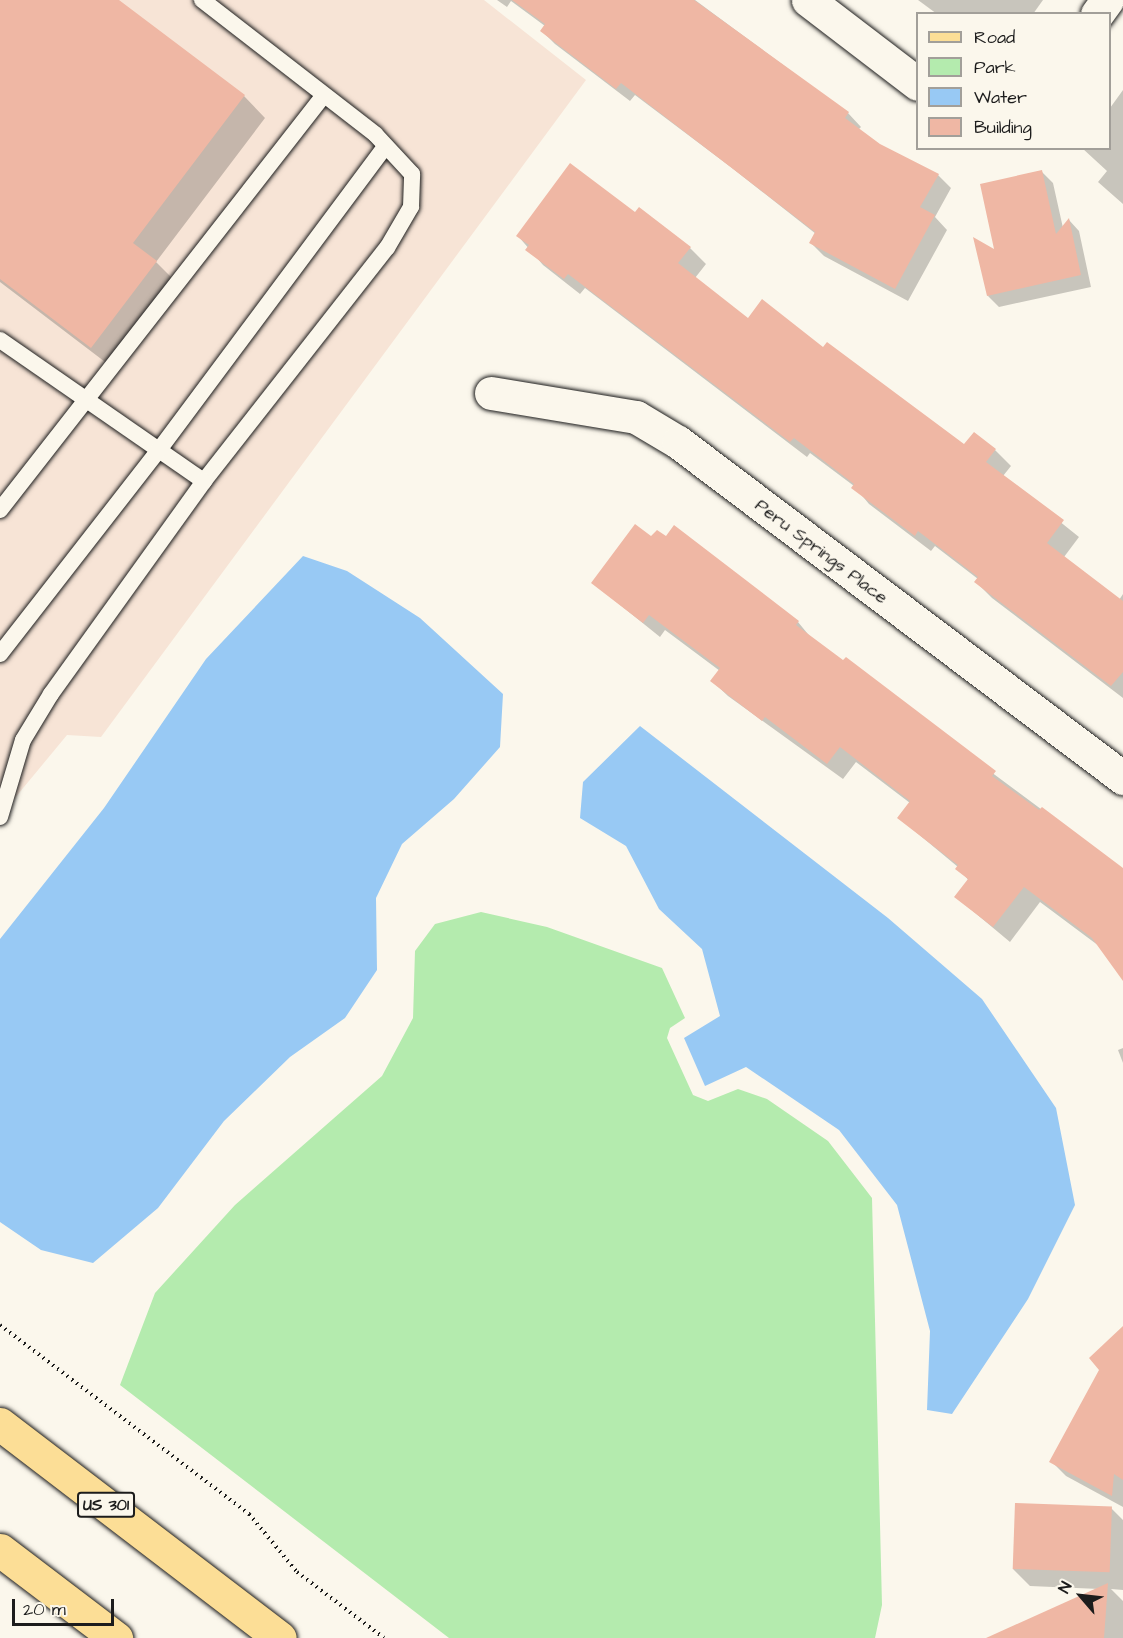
<!DOCTYPE html>
<style>
body{margin:0}
#map{position:relative;width:1123px;height:1638px;overflow:hidden;background:#fbf7ec;font-family:"Architects Daughter",sans-serif}
div>[style]{position:absolute}
.built>*{inset:0;background:#f7e4d6}
.green>*{inset:0;background:#b4ebae}
.water>*{inset:0;background:#98c9f4}
.shadow>*{inset:0;background:#0003}
.building>*{inset:0;background:#efb7a4;transform-origin:0 0}
.path>*{height:4px;margin-top:-2px;transform-origin:0;background:repeating-linear-gradient(90deg,#1c1c1c 0 1.5px,transparent 0 6px)}
.roads{filter:drop-shadow(0 0 2px #1c1c1c) drop-shadow(0 0 2px #1c1c1c)}
.lane>*{height:16px;margin:-8px;padding:0 8px;transform-origin:8px;border-radius:8px;background:#fbf7ec}
.street>*{height:33px;margin:-16.5px;padding:0 16.5px;transform-origin:16.5px;border-radius:16.5px;background:#fbf7ec}
.primary>*{height:33px;margin:-16.5px;padding:0 16.5px;transform-origin:16.5px;border-radius:16.5px;background:#fcde96}
span{translate:-50% -50%;white-space:nowrap;text-align:center;line-height:1.15;-webkit-text-stroke:6px #fbf7ec;paint-order:stroke}
.shield-label span{padding:2px 4px;background:#fbf7ec;border:2px solid;border-radius:4px;-webkit-text-stroke-width:0}
.shield-label{font-size:16px;color:#1c1c1c;font-weight:700}
.street-label{font-size:18px;color:#1c1c1c}
.legend{position:absolute;left:916px;top:12px;width:195px;height:138px;box-sizing:border-box;background:#fbf7ec;border:2px solid #a29f99;margin:0;padding:8px 10px;list-style:none;font-size:18px;color:#1c1c1c}
.legend li{display:flex;align-items:center;gap:12px;height:30px}
.legend b{width:30px;border:2px solid #a29f99}
.north{position:absolute;left:1051px;top:1566px;width:60px;height:60px;-webkit-text-stroke:4px #fbf7ec;paint-order:stroke;rotate:298deg;font-size:16px;font-weight:700;line-height:24px;text-align:center;color:#1c1c1c}
.north::after{content:'';display:block;margin:auto;width:21px;height:27px;background:#1c1c1c;clip-path:polygon(50% 0,100% 100%,50% 72%,0 100%)}
.scale{position:absolute;left:12px;top:1599px;width:102px;height:27px;box-sizing:border-box;border:3px solid #1c1c1c;border-top:0;padding-left:8px;font-size:18px;line-height:21px;white-space:nowrap;color:#1c1c1c;-webkit-text-stroke:4px #fbf7ec;paint-order:stroke}
</style>
<div id="map">
<div class="built">
<i style="clip-path:polygon(0 0,484px 0,586px 80px,101px 737px,67px 735px,0 816px)"></i>
</div>
<div class="green">
<i style="clip-path:polygon(481px 912px,547px 927px,662px 968px,685px 1018px,670px 1028px,667px 1038px,693px 1095px,708px 1101px,738px 1089px,767px 1099px,828px 1141px,872px 1198px,882px 1605px,875px 1638px,449px 1638px,120px 1385px,155px 1293px,235px 1205px,382px 1076px,413px 1018px,415px 951px,435px 924px)"></i>
</div>
<div class="water">
<i style="clip-path:polygon(303px 556px,347px 571px,420px 618px,503px 694px,500px 747px,454px 799px,402px 844px,376px 898px,377px 970px,345px 1018px,290px 1057px,224px 1121px,158px 1208px,93px 1263px,41px 1250px,0 1222px,0 939px,104px 808px,206px 659px)"></i>
<i style="clip-path:polygon(640px 726px,888px 918px,982px 999px,1056px 1108px,1075px 1205px,1028px 1299px,952px 1414px,927px 1410px,930px 1331px,897px 1205px,839px 1130px,746px 1067px,705px 1086px,684px 1038px,720px 1016px,702px 949px,659px 909px,626px 846px,580px 818px,583px 782px)"></i>
</div>
<div class="shadow">
<i style="clip-path:polygon(0 0,117px 0,244px 96px,265px 118px,156px 262px,177px 283px,113px 368px,0 282px)"></i>
<i style="clip-path:polygon(497px 0,695px 0,848px 113px,861px 127px,858px 130px,879px 145px,938px 175px,951px 188px,935px 217px,947px 230px,908px 301px,824px 256px,811px 243px,816px 234px,732px 168px,635px 95px,630px 101px,555px 44px,542px 31px,545px 26px,511px 1px,507px 7px)"></i>
<i style="clip-path:polygon(918px 0,1043px 0,1033px 14px,937px 14px)"></i>
<i style="clip-path:polygon(1123px 90px,1123px 204px,1098px 182px,1107px 171px,1082px 148px,1110px 148px,1110px 108px)"></i>
<i style="clip-path:polygon(1041px 171px,1053px 183px,1063px 228px,1069px 220px,1079px 231px,1091px 287px,999px 307px,988px 296px)"></i>
<i style="clip-path:polygon(635px 214px,690px 248px,706px 264px,695px 278px,748px 320px,823px 349px,965px 446px,995px 450px,1011px 466px,1003px 476px,1079px 537px,1064px 557px,1119px 600px,1123px 594px,1123px 698px,992px 598px,976px 582px,978px 579px,935px 546px,931px 551px,869px 504px,854px 486px,810px 453px,807px 457px,585px 288px,580px 294px,543px 265px,518px 236px)"></i>
<i style="clip-path:polygon(652px 538px,798px 622px,812px 639px,1123px 870px,1123px 979px,1099px 946px,1040px 902px,1010px 942px,956px 897px,969px 881px,958px 867px,899px 818px,910px 803px,856px 762px,843px 779px,728px 696px,712px 681px,720px 671px,665px 630px,660px 637px,593px 583px)"></i>
<i style="clip-path:polygon(1123px 1048px,1123px 1063px,1118px 1050px)"></i>
<i style="clip-path:polygon(1123px 1330px,1123px 1507px,1066px 1476px,1051px 1461px)"></i>
<i style="clip-path:polygon(1111px 1508px,1123px 1520px,1123px 1590px,1111px 1589px,1123px 1601px,1123px 1638px,1031px 1638px,1099px 1589px,1030px 1586px,1013px 1569px)"></i>
</div>
<div class="building">
<i style="clip-path:polygon(0 0,119px 0,245px 95px,133px 243px,157px 261px,91px 348px,0 279px)"></i>
<i style="clip-path:polygon(512px 0,694px 0,849px 112px,845px 118px,880px 144px,939px 174px,920px 207px,935px 215px,895px 289px,809px 243px,815px 232px,621px 83px,616px 89px,540px 31px,545px 24px)"></i>
<i style="clip-path:polygon(570px 163px,635px 212px,639px 207px,691px 247px,678px 263px,748px 318px,762px 299px,823px 347px,827px 342px,964px 444px,974px 432px,996px 449px,986px 462px,1064px 520px,1047px 543px,1123px 601px,1123px 672px,1111px 686px,974px 582px,978px 577px,918px 531px,915px 536px,851px 488px,854px 484px,794px 438px,790px 442px,568px 274px,564px 279px,525px 250px,529px 245px,516px 236px)"></i>
<i style="clip-path:polygon(1042px 170px,1056px 234px,1069px 218px,1081px 275px,987px 296px,973px 237px,994px 249px,980px 184px)"></i>
<i style="clip-path:polygon(635px 524px,651px 536px,657px 530px,666px 536px,674px 525px,799px 621px,796px 625px,843px 660px,846px 657px,996px 771px,992px 776px,1039px 810px,1042px 807px,1123px 868px,1123px 981px,1092px 938px,1024px 887px,993px 927px,954px 897px,968px 879px,955px 869px,958px 865px,897px 818px,910px 801px,840px 747px,827px 764px,765px 717px,762px 721px,710px 681px,720px 668px,649px 615px,643px 623px,591px 583px)"></i>
<i style="clip-path:polygon(1123px 1326px,1123px 1480px,1114px 1474px,1112px 1496px,1049px 1462px,1099px 1370px,1089px 1358px)"></i>
<i style="left:1015px;top:1503px;width:97px;height:66px;rotate:2deg"></i>
<i style="clip-path:polygon(1108px 1583px,1104px 1638px,986px 1638px)"></i>
</div>
<div class="path">
<i style="left:0;top:1325px;width:313px;rotate:37.2deg"></i>
<i style="left:249px;top:1514px;width:75px;rotate:50.4deg"></i>
<i style="left:297px;top:1572px;width:109px;rotate:37.2deg"></i>
</div>
<div class="roads">
<div class="lane">
<i style="left:0;top:340px;width:248px;rotate:34.7deg"></i>
<i style="left:204px;top:481px;width:296px;rotate:-51.9deg"></i>
<i style="left:387px;top:248px;width:48px;rotate:-59.7deg"></i>
<i style="left:411px;top:207px;width:33px;rotate:-88deg"></i>
<i style="left:412px;top:174px;width:54px;rotate:-132.8deg"></i>
<i style="left:375px;top:134px;width:219px;rotate:-142.2deg"></i>
<i style="left:0;top:510px;width:526px;rotate:-52.02deg"></i>
<i style="left:0;top:654px;width:259px;rotate:-52.1deg"></i>
<i style="left:159px;top:450px;width:379px;rotate:-53.3deg"></i>
<i style="left:0;top:817px;width:80px;rotate:-73.4deg"></i>
<i style="left:23px;top:740px;width:54px;rotate:-58.7deg"></i>
<i style="left:51px;top:694px;width:262px;rotate:-54.3deg"></i>
</div>
<div class="street">
<i style="left:808px;top:0;width:138px;rotate:37.4deg"></i>
<i style="left:1097px;top:14px;width:17px;rotate:-54deg"></i>
<i style="left:491px;top:393px;width:147px;rotate:9.4deg"></i>
<i style="left:636px;top:417px;width:49px;rotate:30.8deg"></i>
<i style="left:678px;top:442px;width:558px;rotate:37.05deg"></i>
</div>
<div class="primary">
<i style="left:0;top:1424px;width:352px;rotate:37.4deg"></i>
<i style="left:0;top:1550px;width:146px;rotate:37.2deg"></i>
</div>
</div>
<div class="shield-label">
<span style="left:106px;top:1505px">US 301</span>
</div>
<div class="street-label">
<span style="left:821px;top:552px;rotate:37deg">Peru Springs Place</span>
</div>
<ul class="legend">
<li><b style="height:8px;background:#fcde96"></b>Road</li>
<li><b style="height:16px;background:#b4ebae"></b>Park</li>
<li><b style="height:16px;background:#98c9f4"></b>Water</li>
<li><b style="height:16px;background:#efb7a4"></b>Building</li>
</ul>
<div class="north">N</div>
<div class="scale">20 m</div>
</div>
